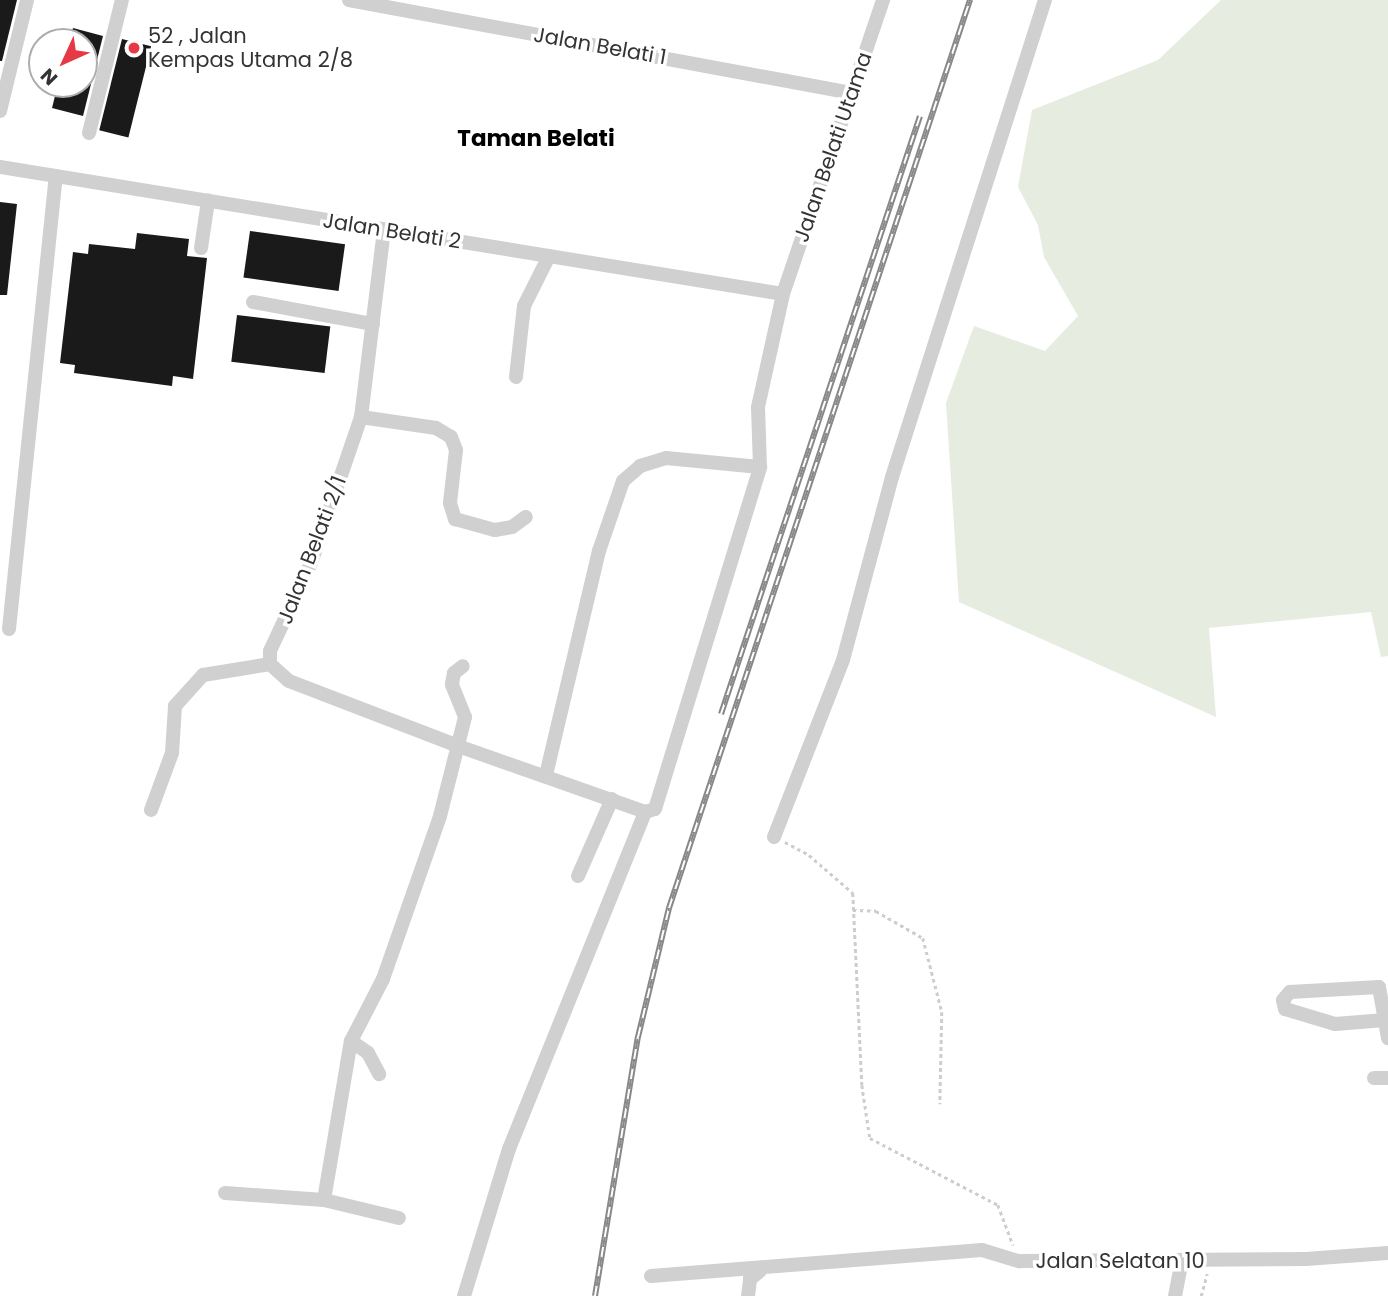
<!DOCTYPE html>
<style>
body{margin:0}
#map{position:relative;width:1388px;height:1296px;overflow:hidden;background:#fff;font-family:Poppins,sans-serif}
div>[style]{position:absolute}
.green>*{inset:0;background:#e6ecdf}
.building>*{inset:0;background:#1a1a1a;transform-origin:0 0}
.path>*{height:2.5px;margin-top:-1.25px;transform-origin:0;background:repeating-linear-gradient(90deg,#cdcdcd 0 3.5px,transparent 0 7px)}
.minor>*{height:14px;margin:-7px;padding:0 7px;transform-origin:7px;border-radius:7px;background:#d0d0d0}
.rail>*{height:6px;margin-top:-3px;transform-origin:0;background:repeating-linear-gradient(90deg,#fff 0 10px,#888 0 20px);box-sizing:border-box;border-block:2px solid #888}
.dots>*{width:19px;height:19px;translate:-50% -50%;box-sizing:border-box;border:4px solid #fff;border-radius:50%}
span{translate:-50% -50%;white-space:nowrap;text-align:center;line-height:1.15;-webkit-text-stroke:7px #fff;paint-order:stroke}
.poi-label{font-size:21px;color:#333}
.left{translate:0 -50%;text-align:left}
.street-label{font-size:21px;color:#333}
.neighbourhood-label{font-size:23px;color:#000;font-weight:700}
.north{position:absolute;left:28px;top:28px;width:70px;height:70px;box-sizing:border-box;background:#fff;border:2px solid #adadad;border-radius:50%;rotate:225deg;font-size:19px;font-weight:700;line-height:28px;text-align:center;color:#333}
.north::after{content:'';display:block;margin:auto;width:24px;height:32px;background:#e63946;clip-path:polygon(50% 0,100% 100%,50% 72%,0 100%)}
</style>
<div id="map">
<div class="green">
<i style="clip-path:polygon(1221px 0,1388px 0,1388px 656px,1381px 657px,1371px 612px,1209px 628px,1216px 717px,959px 602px,946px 403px,974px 326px,1045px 351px,1078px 316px,1044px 257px,1038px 225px,1018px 187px,1032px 110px,1158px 60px)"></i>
</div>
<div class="building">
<i style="clip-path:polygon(0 0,17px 0,2px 61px,0 61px)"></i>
<i style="clip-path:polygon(73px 28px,103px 36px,83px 116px,52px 108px,58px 84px,84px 84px,84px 42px,69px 42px)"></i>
<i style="left:122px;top:39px;width:30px;height:94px;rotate:14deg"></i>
<i style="clip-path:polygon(0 202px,17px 204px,7px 295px,0 295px)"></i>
<i style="left:250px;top:231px;width:96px;height:47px;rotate:8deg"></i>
<i style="clip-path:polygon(137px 233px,189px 239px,187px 256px,207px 258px,193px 379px,173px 376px,172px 386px,74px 373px,75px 365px,60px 363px,73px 252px,88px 254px,89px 244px,135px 249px)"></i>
<i style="left:237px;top:315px;width:94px;height:47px;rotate:7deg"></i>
</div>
<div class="path">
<i style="left:785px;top:842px;width:27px;rotate:28deg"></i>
<i style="left:809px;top:855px;width:58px;rotate:40.8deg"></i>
<i style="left:853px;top:893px;width:192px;rotate:87.3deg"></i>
<i style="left:862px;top:1085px;width:54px;rotate:81.4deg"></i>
<i style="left:870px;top:1138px;width:144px;rotate:27.6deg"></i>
<i style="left:998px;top:1205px;width:43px;rotate:69.4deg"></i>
<i style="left:853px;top:910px;width:23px;rotate:2deg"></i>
<i style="left:876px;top:911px;width:54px;rotate:29.9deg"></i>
<i style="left:923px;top:938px;width:76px;rotate:75.6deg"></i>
<i style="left:942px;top:1012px;width:92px;rotate:91.2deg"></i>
<i style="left:1201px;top:1296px;width:23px;rotate:-75deg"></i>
</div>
<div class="minor">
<i style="left:349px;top:0;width:512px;rotate:10.48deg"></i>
<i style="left:0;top:111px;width:114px;rotate:-76.3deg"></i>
<i style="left:89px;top:133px;width:137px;rotate:-76.1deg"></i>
<i style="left:0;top:167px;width:793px;rotate:9.21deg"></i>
<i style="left:384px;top:230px;width:188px;rotate:97deg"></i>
<i style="left:361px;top:417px;width:154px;rotate:108.9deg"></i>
<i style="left:311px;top:563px;width:97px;rotate:115deg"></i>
<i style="left:270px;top:651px;width:13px;rotate:90deg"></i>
<i style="left:270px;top:664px;width:25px;rotate:42deg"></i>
<i style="left:289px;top:681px;width:181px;rotate:21deg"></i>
<i style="left:458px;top:746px;width:198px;rotate:19.4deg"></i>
<i style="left:645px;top:812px;width:10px;rotate:-17deg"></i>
<i style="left:655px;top:809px;width:358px;rotate:-72.9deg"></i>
<i style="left:760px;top:467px;width:60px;rotate:-91.9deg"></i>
<i style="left:758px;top:407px;width:116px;rotate:-77.5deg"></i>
<i style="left:783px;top:294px;width:311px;rotate:-71.2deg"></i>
<i style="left:201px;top:248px;width:48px;rotate:-81.5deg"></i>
<i style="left:253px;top:302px;width:122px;rotate:10.4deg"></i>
<i style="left:516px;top:377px;width:71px;rotate:-83.6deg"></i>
<i style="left:524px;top:306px;width:56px;rotate:-63.4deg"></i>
<i style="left:361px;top:417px;width:76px;rotate:8.3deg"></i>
<i style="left:436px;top:428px;width:17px;rotate:31deg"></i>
<i style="left:451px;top:437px;width:14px;rotate:69deg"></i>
<i style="left:456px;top:450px;width:53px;rotate:96.5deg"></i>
<i style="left:450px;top:503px;width:17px;rotate:73deg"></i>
<i style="left:455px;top:519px;width:41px;rotate:15.4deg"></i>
<i style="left:495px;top:530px;width:17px;rotate:-10deg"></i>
<i style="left:512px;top:527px;width:17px;rotate:-36deg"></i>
<i style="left:9px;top:629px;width:455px;rotate:-84.1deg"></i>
<i style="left:546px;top:775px;width:230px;rotate:-76.7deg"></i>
<i style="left:599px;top:551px;width:74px;rotate:-71.1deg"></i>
<i style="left:623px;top:481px;width:23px;rotate:-41deg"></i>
<i style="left:640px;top:466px;width:27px;rotate:-17deg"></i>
<i style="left:666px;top:458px;width:94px;rotate:5.5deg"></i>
<i style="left:151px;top:810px;width:61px;rotate:-69.8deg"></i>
<i style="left:172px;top:753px;width:47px;rotate:-86.3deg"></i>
<i style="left:175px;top:706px;width:42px;rotate:-47.9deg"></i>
<i style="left:203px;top:675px;width:68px;rotate:-9.3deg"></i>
<i style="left:774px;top:837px;width:190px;rotate:-68.7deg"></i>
<i style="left:843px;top:660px;width:189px;rotate:-75deg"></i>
<i style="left:892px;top:477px;width:501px;rotate:-72.22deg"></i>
<i style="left:578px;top:876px;width:84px;rotate:-66.2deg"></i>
<i style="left:1385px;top:1020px;width:50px;rotate:175.4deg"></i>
<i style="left:1335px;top:1024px;width:52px;rotate:-163.3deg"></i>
<i style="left:1285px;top:1009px;width:9px;rotate:-103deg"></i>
<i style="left:1283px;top:1000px;width:11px;rotate:-49deg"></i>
<i style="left:1290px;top:992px;width:89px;rotate:-3.2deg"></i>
<i style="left:1379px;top:987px;width:52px;rotate:80deg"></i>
<i style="left:351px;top:1041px;width:21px;rotate:35deg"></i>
<i style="left:368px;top:1053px;width:24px;rotate:62deg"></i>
<i style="left:1374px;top:1078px;width:14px"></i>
<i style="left:225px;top:1193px;width:99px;rotate:4deg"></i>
<i style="left:324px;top:1200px;width:77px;rotate:13.5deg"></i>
<i style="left:324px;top:1200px;width:161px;rotate:-80.4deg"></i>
<i style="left:351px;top:1041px;width:70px;rotate:-62.7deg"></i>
<i style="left:383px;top:979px;width:173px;rotate:-70.7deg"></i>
<i style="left:440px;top:816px;width:102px;rotate:-75.8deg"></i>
<i style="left:465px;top:717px;width:35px;rotate:-112deg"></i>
<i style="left:452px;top:684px;width:11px;rotate:-80deg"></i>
<i style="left:454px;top:673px;width:11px;rotate:-38deg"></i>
<i style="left:651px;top:1276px;width:332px;rotate:-4.5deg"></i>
<i style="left:982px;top:1250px;width:39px;rotate:17deg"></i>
<i style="left:1019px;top:1261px;width:287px;rotate:-0.4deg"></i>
<i style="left:1306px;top:1259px;width:82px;rotate:-4.2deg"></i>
<i style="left:464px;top:1296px;width:154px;rotate:-73deg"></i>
<i style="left:509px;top:1149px;width:363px;rotate:-68deg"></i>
<i style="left:748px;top:1296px;width:17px;rotate:-83deg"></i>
<i style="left:750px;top:1279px;width:13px;rotate:-39deg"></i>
<i style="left:1175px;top:1296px;width:36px;rotate:-79deg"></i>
</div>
<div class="rail">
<i style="left:721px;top:714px;width:630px;rotate:-71.59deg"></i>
<i style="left:595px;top:1296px;width:263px;rotate:-80.6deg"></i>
<i style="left:638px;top:1037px;width:133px;rotate:-76.5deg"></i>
<i style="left:669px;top:908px;width:957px;rotate:-71.66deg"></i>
</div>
<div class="dots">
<i style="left:134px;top:48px;background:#e63946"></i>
</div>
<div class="poi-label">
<span class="left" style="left:148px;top:48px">52 , Jalan<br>Kempas Utama 2/8</span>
</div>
<div class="street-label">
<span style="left:600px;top:46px;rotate:10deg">Jalan Belati 1</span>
<span style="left:833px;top:147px;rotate:-71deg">Jalan Belati Utama</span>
<span style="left:392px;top:231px;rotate:9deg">Jalan Belati 2</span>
<span style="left:312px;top:550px;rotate:-69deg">Jalan Belati 2/1</span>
<span style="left:1120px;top:1261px">Jalan Selatan 10</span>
</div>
<div class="neighbourhood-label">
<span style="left:536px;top:138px">Taman Belati</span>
</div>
<div class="north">N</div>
</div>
